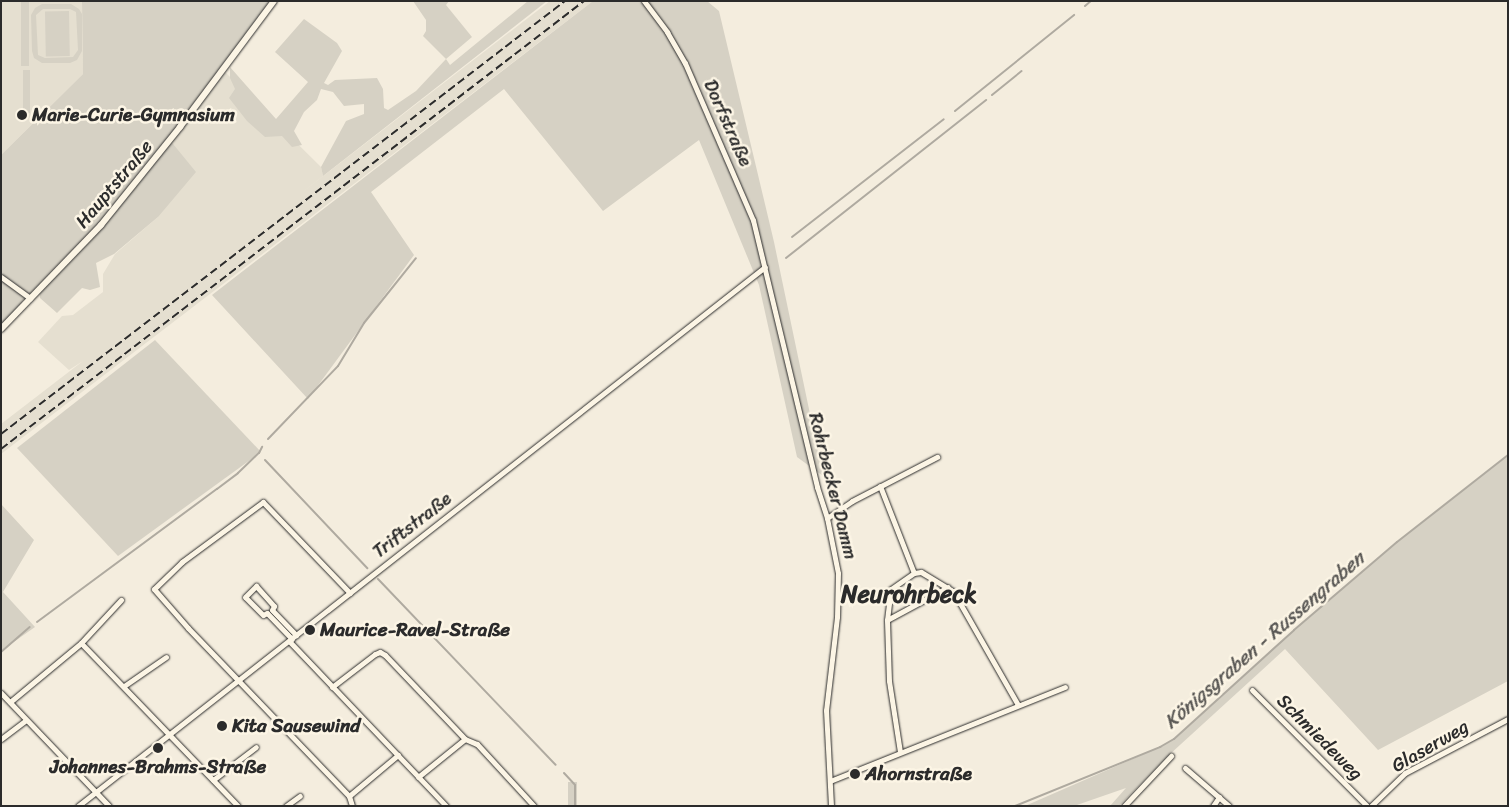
<!DOCTYPE html>
<meta charset="utf-8">
<style>
body{margin:0}
#map{position:relative;width:1509px;height:807px;overflow:hidden;background:#f4edde;font-family:Sriracha,sans-serif}
div>[style]{position:absolute}
.built>*{inset:0;background:#e5dfd0}
.green>*{inset:0;background:#d6d1c4;transform-origin:0 0}
.stream>*{height:2px;margin:-1px;padding:0 1px;transform-origin:1px;border-radius:1px;background:#afaaa0}
.roads{filter:drop-shadow(0 0 1px #2b2b2b) drop-shadow(0 0 1px #2b2b2b)}
.minor>*{height:5px;margin:-2.5px;padding:0 2.5px;transform-origin:2.5px;border-radius:2.5px;background:#fcf5e5}
.tertiary>*{height:6px;margin:-3px;padding:0 3px;transform-origin:3px;border-radius:3px;background:#fcf5e5}
.rail>*{height:2px;margin-top:-1px;transform-origin:0;background:repeating-linear-gradient(90deg,#2b2b2b 0 8px,transparent 0 12px)}
.dots>*{width:14px;height:14px;translate:-50% -50%;box-sizing:border-box;border:2px solid #fcf5e5;border-radius:50%}
span{translate:-50% -50%;white-space:nowrap;text-align:center;line-height:1.15;-webkit-text-stroke:5px #fcf5e5;paint-order:stroke}
.poi-label{font-size:19px;color:#2b2b2b;font-weight:700}
.left{translate:0 -50%;text-align:left}
.street-label{font-size:19px;color:#2b2b2b}
.water-label{font-size:20px;color:#595754;font-style:italic}
.district-label{font-size:24px;color:#2b2b2b;font-weight:700}
.frame{position:absolute;inset:0;border:2px solid #2b2b2b;pointer-events:none}
</style>
<div id="map">
<div class="built">
<i style="clip-path:polygon(1px 1px,82px 2px,83px 74px,1px 155px)"></i>
<i style="clip-path:polygon(550px 1px,593px 1px,1px 454px,1px 424px,83px 361px,69px 370px,38px 342px,62px 316px,73px 315px,103px 292px,103px 274px,115px 254px,158px 217px,171px 141px,225px 72px,321px 167px,323px 176px,296px 197px)"></i>
</div>
<div class="green">
<i style="left:21px;top:1px;width:8px;height:65px"></i>
<i style="clip-path:polygon(79px 1px,270px 1px,169px 139px,196px 172px,158px 217px,114px 254px,96px 263px,100px 287px,90px 290px,82px 288px,57px 313px,40px 298px,39px 288px,31px 293px,28px 293px,17px 309px,1px 325px,1px 155px,83px 74px,82px 2px)"></i>
<i style="clip-path:polygon(413px 1px,449px 1px,446px 5px,472px 37px,446px 59px,450px 65px,528px 1px,547px 1px,323px 176px,321px 167px,346px 121px,364px 114px,364px 104px,344px 106px,333px 92px,321px 89px,317px 100px,304px 112px,294px 131px,302px 145px,292px 147px,282px 136px,265px 137px,247px 121px,229px 98px,235px 89px,230px 78px,230px 67px,276px 119px,308px 82px,275px 52px,304px 19px,337px 43px,342px 51px,324px 83px,328px 85px,335px 80px,377px 78px,383px 89px,384px 108px,388px 110px,416px 91px,446px 59px,423px 36px,426px 31px,426px 20px)"></i>
<i style="clip-path:polygon(593px 1px,707px 1px,719px 11px,774px 242px,823px 476px,797px 457px,759px 285px,699px 140px,603px 211px,504px 89px,371px 192px,414px 255px,308px 399px,212px 295px)"></i>
<i style="clip-path:polygon(evenodd,42px 4px,71px 4px,79px 9px,82px 14px,82px 51px,77px 60px,70px 63px,42px 63px,34px 58px,32px 51px,31px 15px,35px 8px,42px 4px,43px 9px,70px 9px,76px 12px,78px 50px,73px 57px,45px 58px,38px 55px,36px 15px,43px 9px)"></i>
<i style="left:69px;top:11px;width:45px;height:24px;rotate:89deg"></i>
<i style="left:23px;top:70px;width:7px;height:43px"></i>
<i style="clip-path:polygon(155px 340px,261px 452px,118px 556px,17px 448px)"></i>
<i style="clip-path:polygon(1508px 455px,1508px 681px,1378px 750px,1285px 649px,1169px 755px,1119px 806px,1110px 806px,1126px 788px,1074px 806px,1025px 806px,1160px 747px,1174px 739px,1294px 630px,1397px 542px)"></i>
<i style="clip-path:polygon(1px 504px,34px 540px,3px 592px,35px 627px,1px 651px)"></i>
<i style="left:577px;top:782px;width:24px;height:9px;rotate:90deg"></i>
</div>
<div class="stream">
<i style="left:1085px;top:6px;width:8px;rotate:-40deg"></i>
<i style="left:992px;top:95px;width:38px;rotate:-39deg"></i>
<i style="left:955px;top:111px;width:153px;rotate:-38.9deg"></i>
<i style="left:792px;top:237px;width:192px;rotate:-37.8deg"></i>
<i style="left:786px;top:258px;width:255px;rotate:-38.3deg"></i>
<i style="left:268px;top:439px;width:101px;rotate:-46.2deg"></i>
<i style="left:338px;top:366px;width:50px;rotate:-58.8deg"></i>
<i style="left:364px;top:323px;width:83px;rotate:-51.3deg"></i>
<i style="left:265px;top:460px;width:149px;rotate:46.6deg"></i>
<i style="left:378px;top:579px;width:257px;rotate:46.3deg"></i>
<i style="left:37px;top:622px;width:224px;rotate:-36.5deg"></i>
<i style="left:217px;top:489px;width:26px;rotate:-37deg"></i>
<i style="left:238px;top:473px;width:29px;rotate:-44deg"></i>
<i style="left:259px;top:453px;width:7px;rotate:-63deg"></i>
<i style="left:1px;top:652px;width:38px;rotate:-41deg"></i>
<i style="left:564px;top:773px;width:16px;rotate:47deg"></i>
<i style="left:575px;top:785px;width:21px;rotate:90deg"></i>
<i style="left:1015px;top:806px;width:157px;rotate:-22.1deg"></i>
<i style="left:1160px;top:747px;width:16px;rotate:-30deg"></i>
<i style="left:1174px;top:739px;width:162px;rotate:-42.2deg"></i>
<i style="left:1294px;top:630px;width:135px;rotate:-40.5deg"></i>
<i style="left:1397px;top:542px;width:141px;rotate:-38.1deg"></i>
</div>
<div class="roads">
<div class="minor">
<i style="left:644px;top:1px;width:39px;rotate:53deg"></i>
<i style="left:667px;top:32px;width:36px;rotate:60deg"></i>
<i style="left:685px;top:63px;width:171px;rotate:66.6deg"></i>
<i style="left:753px;top:220px;width:275px;rotate:76.5deg"></i>
<i style="left:817px;top:487px;width:33px;rotate:72deg"></i>
<i style="left:827px;top:518px;width:56px;rotate:78.7deg"></i>
<i style="left:838px;top:573px;width:44px;rotate:91.3deg"></i>
<i style="left:837px;top:617px;width:94px;rotate:96.7deg"></i>
<i style="left:826px;top:710px;width:96px;rotate:87deg"></i>
<i style="left:1px;top:277px;width:36px;rotate:36deg"></i>
<i style="left:880px;top:486px;width:93px;rotate:68.7deg"></i>
<i style="left:827px;top:518px;width:30px;rotate:-34deg"></i>
<i style="left:852px;top:501px;width:96px;rotate:-27.4deg"></i>
<i style="left:914px;top:573px;width:7px;rotate:-8deg"></i>
<i style="left:921px;top:572px;width:37px;rotate:31deg"></i>
<i style="left:953px;top:591px;width:131px;rotate:60.3deg"></i>
<i style="left:350px;top:593px;width:126px;rotate:-133.7deg"></i>
<i style="left:263px;top:502px;width:101px;rotate:143.5deg"></i>
<i style="left:182px;top:562px;width:39px;rotate:136deg"></i>
<i style="left:154px;top:589px;width:52px;rotate:48.9deg"></i>
<i style="left:188px;top:628px;width:233px;rotate:46.2deg"></i>
<i style="left:349px;top:796px;width:10px;rotate:73deg"></i>
<i style="left:887px;top:620px;width:69px;rotate:-28.4deg"></i>
<i style="left:292px;top:639px;width:36px;rotate:-134deg"></i>
<i style="left:267px;top:613px;width:4px;rotate:153deg"></i>
<i style="left:263px;top:615px;width:25px;rotate:-135deg"></i>
<i style="left:245px;top:597px;width:16px;rotate:-45deg"></i>
<i style="left:256px;top:586px;width:27px;rotate:48deg"></i>
<i style="left:274px;top:606px;width:4px;rotate:117deg"></i>
<i style="left:272px;top:610px;width:35px;rotate:46deg"></i>
<i style="left:289px;top:641px;width:228px;rotate:46.4deg"></i>
<i style="left:81px;top:643px;width:226px;rotate:46.1deg"></i>
<i style="left:124px;top:686px;width:51px;rotate:-34.6deg"></i>
<i style="left:332px;top:687px;width:54px;rotate:-37.5deg"></i>
<i style="left:375px;top:654px;width:5px;rotate:-22deg"></i>
<i style="left:380px;top:652px;width:6px;rotate:31deg"></i>
<i style="left:385px;top:655px;width:116px;rotate:46.4deg"></i>
<i style="left:465px;top:739px;width:13px;rotate:23deg"></i>
<i style="left:477px;top:744px;width:84px;rotate:47.4deg"></i>
<i style="left:1252px;top:690px;width:163px;rotate:45.2deg"></i>
<i style="left:1px;top:693px;width:156px;rotate:46.3deg"></i>
<i style="left:10px;top:702px;width:92px;rotate:-39.7deg"></i>
<i style="left:81px;top:643px;width:59px;rotate:-47.1deg"></i>
<i style="left:1px;top:739px;width:31px;rotate:-37deg"></i>
<i style="left:900px;top:752px;width:72px;rotate:-98.8deg"></i>
<i style="left:889px;top:681px;width:61px;rotate:-91.9deg"></i>
<i style="left:887px;top:620px;width:31px;rotate:-83deg"></i>
<i style="left:891px;top:589px;width:28px;rotate:-35deg"></i>
<i style="left:1185px;top:768px;width:58px;rotate:40.8deg"></i>
<i style="left:418px;top:777px;width:60px;rotate:-39deg"></i>
<i style="left:213px;top:780px;width:54px;rotate:-37.5deg"></i>
<i style="left:830px;top:781px;width:253px;rotate:-21.8deg"></i>
<i style="left:349px;top:796px;width:64px;rotate:-39.9deg"></i>
<i style="left:78px;top:806px;width:873px;rotate:-38.12deg"></i>
<i style="left:286px;top:806px;width:17px;rotate:-36deg"></i>
<i style="left:1124px;top:806px;width:69px;rotate:-46.8deg"></i>
<i style="left:1213px;top:806px;width:11px;rotate:-56deg"></i>
<i style="left:1371px;top:806px;width:47px;rotate:-44.1deg"></i>
<i style="left:1405px;top:773px;width:116px;rotate:-27.7deg"></i>
</div>
<div class="tertiary">
<i style="left:1px;top:329px;width:144px;rotate:-46.1deg"></i>
<i style="left:101px;top:225px;width:126px;rotate:-51.1deg"></i>
<i style="left:180px;top:127px;width:157px;rotate:-53.3deg"></i>
</div>
</div>
<div class="rail">
<i style="left:1px;top:434px;width:711px;rotate:-37.51deg"></i>
<i style="left:1px;top:449px;width:735px;rotate:-37.54deg"></i>
</div>
<div class="dots">
<i style="left:22px;top:115px;background:#2b2b2b"></i>
<i style="left:310px;top:630px;background:#2b2b2b"></i>
<i style="left:222px;top:726px;background:#2b2b2b"></i>
<i style="left:158px;top:748px;background:#2b2b2b"></i>
<i style="left:855px;top:774px;background:#2b2b2b"></i>
</div>
<div class="poi-label">
<span class="left" style="left:32px;top:115px">Marie-Curie-Gymnasium</span>
<span class="left" style="left:320px;top:630px">Maurice-Ravel-Straße</span>
<span class="left" style="left:232px;top:726px">Kita Sausewind</span>
<span style="left:158px;top:767px">Johannes-Brahms-Straße</span>
<span class="left" style="left:865px;top:774px">Ahornstraße</span>
</div>
<div class="street-label">
<span style="left:728px;top:123px;rotate:66deg">Dorfstraße</span>
<span style="left:114px;top:184px;rotate:-50deg">Hauptstraße</span>
<span style="left:833px;top:486px;rotate:76deg">Rohrbecker Damm</span>
<span style="left:412px;top:525px;rotate:-38deg">Triftstraße</span>
<span style="left:1320px;top:737px;rotate:45deg">Schmiedeweg</span>
<span style="left:1430px;top:746px;rotate:-30deg">Glaserweg</span>
</div>
<div class="water-label">
<span style="left:1264px;top:640px;rotate:-41deg">Königsgraben - Russengraben</span>
</div>
<div class="district-label">
<span style="left:909px;top:595px">Neurohrbeck</span>
</div>
<div class="frame"></div>
</div>
